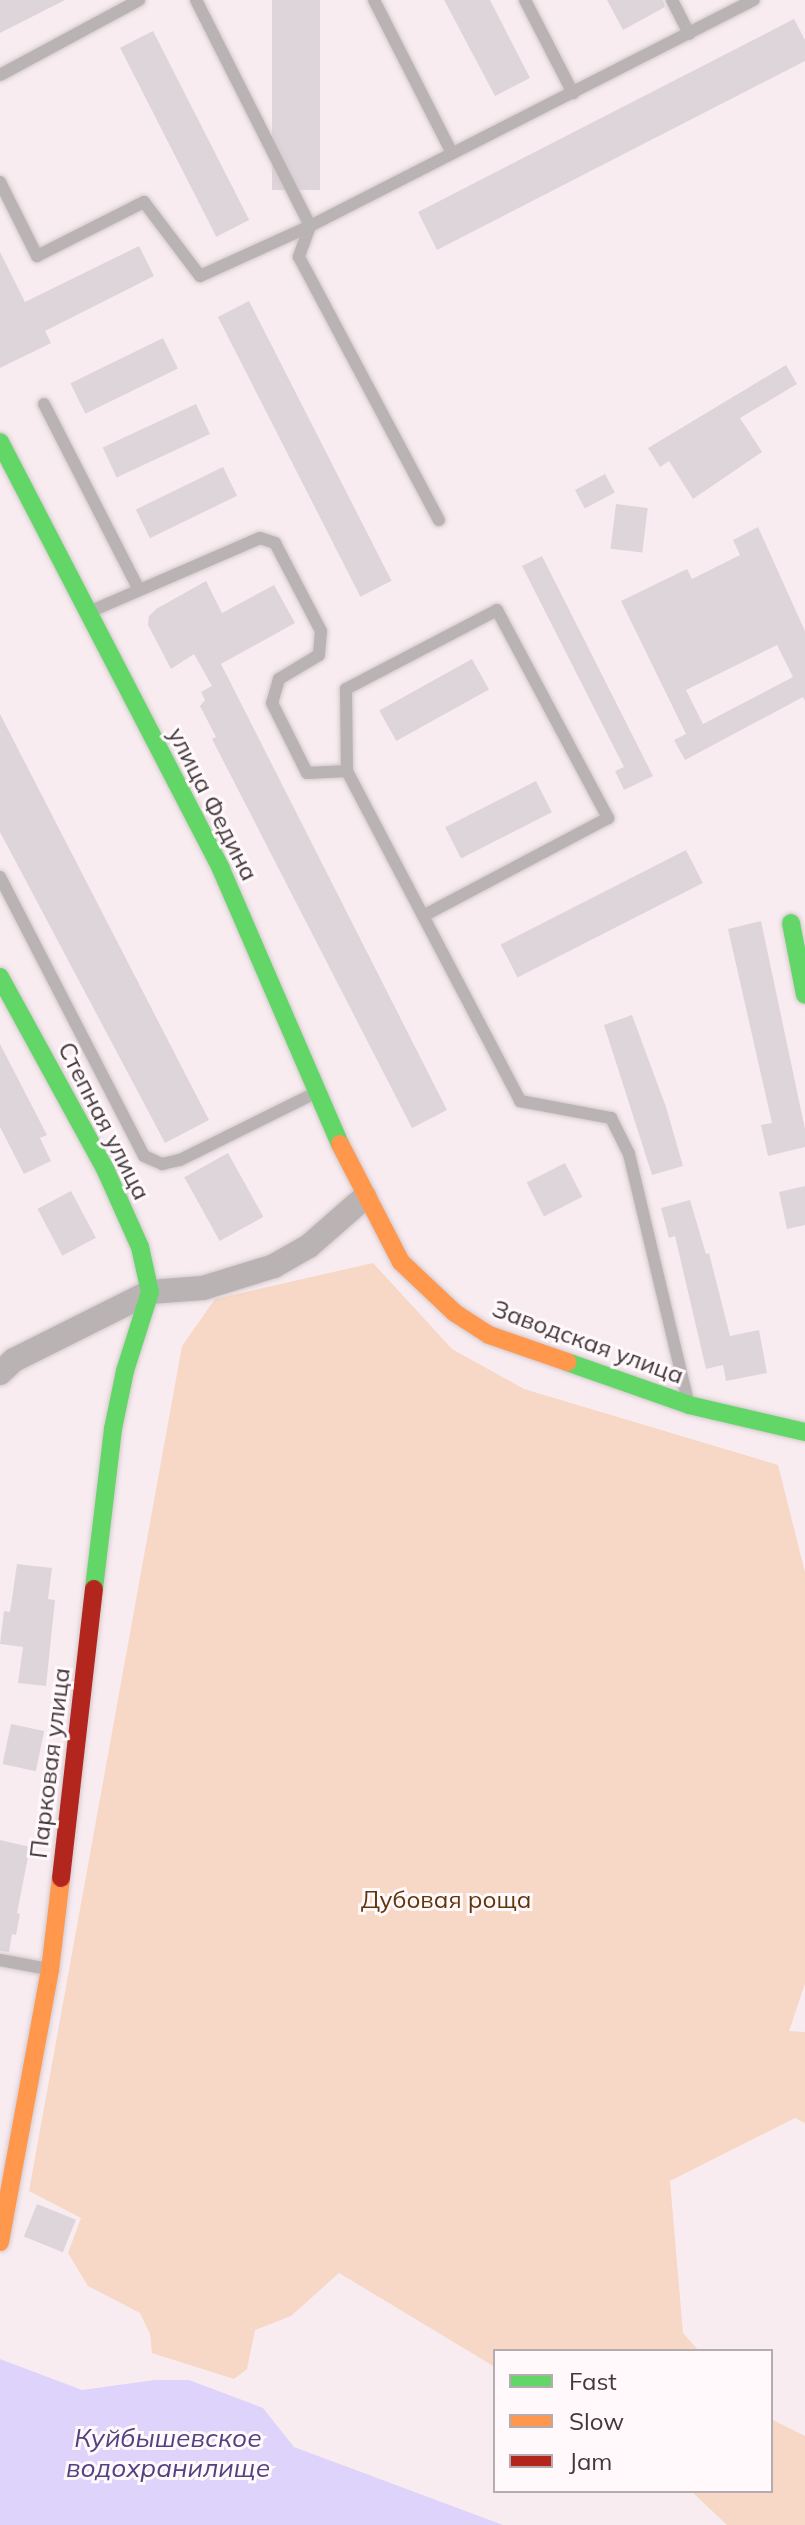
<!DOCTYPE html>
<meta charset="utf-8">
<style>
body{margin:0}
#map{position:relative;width:805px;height:2525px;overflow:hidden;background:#f8ecf0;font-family:Mulish,sans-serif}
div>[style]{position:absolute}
.green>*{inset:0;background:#f7d7c6}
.water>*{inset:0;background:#ded3fa}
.building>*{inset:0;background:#ded5db;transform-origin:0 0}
.roads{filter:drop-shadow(0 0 2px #d3c9cd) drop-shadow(0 0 2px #d3c9cd)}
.lane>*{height:12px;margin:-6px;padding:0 6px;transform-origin:6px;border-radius:6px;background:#b9b3b4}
.street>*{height:24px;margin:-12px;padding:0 12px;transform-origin:12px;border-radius:12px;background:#b9b3b4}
.fast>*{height:18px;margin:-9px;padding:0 9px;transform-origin:9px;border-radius:9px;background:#63d668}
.slow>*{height:18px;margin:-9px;padding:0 9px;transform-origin:9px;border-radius:9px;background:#ff974d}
.jam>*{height:18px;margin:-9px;padding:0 9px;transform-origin:9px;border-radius:9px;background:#b3261e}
span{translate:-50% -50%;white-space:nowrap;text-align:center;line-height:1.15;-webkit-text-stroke:6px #fff9fb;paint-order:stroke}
.street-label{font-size:24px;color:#43393c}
.park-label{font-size:24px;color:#63350b}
.water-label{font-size:26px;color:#534282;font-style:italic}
.legend{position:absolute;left:493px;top:2349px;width:280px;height:144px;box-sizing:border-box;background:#fff9fb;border:2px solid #b4acaf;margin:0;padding:10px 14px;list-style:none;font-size:24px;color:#43393c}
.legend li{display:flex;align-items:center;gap:16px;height:40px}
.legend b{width:40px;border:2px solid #b4acaf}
</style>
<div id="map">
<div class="green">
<i style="clip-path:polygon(373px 1263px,452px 1349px,524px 1389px,778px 1465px,805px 1572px,805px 1984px,789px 2031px,805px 2032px,805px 2123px,795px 2118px,670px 2181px,683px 2333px,699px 2351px,495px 2351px,495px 2367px,339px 2273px,291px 2316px,255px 2330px,247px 2369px,234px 2379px,152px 2353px,150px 2334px,140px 2313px,88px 2286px,68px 2253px,81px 2218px,29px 2191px,182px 1346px,215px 1299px)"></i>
<i style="clip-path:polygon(771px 2419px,805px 2436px,805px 2525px,727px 2525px,691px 2491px,771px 2491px)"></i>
</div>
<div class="water">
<i style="clip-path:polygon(0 2359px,82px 2390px,155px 2380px,189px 2380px,263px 2408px,294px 2447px,503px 2525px,0 2525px)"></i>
</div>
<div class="building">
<i style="clip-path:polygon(0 0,65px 0,0 33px)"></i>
<i style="left:272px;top:0;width:48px;height:190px"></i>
<i style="clip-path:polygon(444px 0,490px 0,530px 78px,495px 96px)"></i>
<i style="clip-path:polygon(607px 0,663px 0,665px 7px,623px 30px)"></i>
<i style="clip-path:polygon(794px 19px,805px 40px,805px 61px,437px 250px,418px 212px)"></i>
<i style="left:153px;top:31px;width:212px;height:37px;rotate:63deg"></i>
<i style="clip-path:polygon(139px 246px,154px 276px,45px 331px,51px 343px,0 368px,0 252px,25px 302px)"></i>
<i style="left:249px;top:301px;width:314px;height:35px;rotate:63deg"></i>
<i style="left:163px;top:338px;width:34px;height:103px;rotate:64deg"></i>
<i style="clip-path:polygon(786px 365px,797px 384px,740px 418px,762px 452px,693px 499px,669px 461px,660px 467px,648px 448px)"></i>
<i style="left:196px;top:404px;width:33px;height:103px;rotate:65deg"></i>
<i style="left:223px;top:467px;width:32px;height:97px;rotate:64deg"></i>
<i style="left:605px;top:474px;width:21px;height:34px;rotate:62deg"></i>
<i style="left:616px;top:504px;width:32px;height:45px;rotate:7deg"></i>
<i style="clip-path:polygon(evenodd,758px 527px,805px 631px,805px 701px,803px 697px,685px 760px,674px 740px,686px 734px,621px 601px,687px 569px,692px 579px,740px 555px,733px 540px,758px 527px,777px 645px,793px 677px,703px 724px,686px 690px,777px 645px)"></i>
<i style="clip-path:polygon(542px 556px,653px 776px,624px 790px,615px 771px,624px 767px,522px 566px)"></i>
<i style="clip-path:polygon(206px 581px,222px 613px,274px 585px,295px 623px,221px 664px,447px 1110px,412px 1128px,212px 739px,216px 737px,200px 706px,205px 700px,201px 692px,212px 686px,194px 654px,171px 669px,148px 625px,149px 616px,156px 609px)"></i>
<i style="left:472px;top:659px;width:35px;height:106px;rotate:61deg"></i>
<i style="clip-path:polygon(0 714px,209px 1120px,165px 1143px,0 832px)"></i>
<i style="left:536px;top:781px;width:35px;height:102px;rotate:63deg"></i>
<i style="left:686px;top:850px;width:37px;height:208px;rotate:63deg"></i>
<i style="clip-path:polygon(761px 921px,805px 1129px,805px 1147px,768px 1156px,761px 1125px,772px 1123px,728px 929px)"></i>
<i style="clip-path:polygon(632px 1015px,666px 1107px,683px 1166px,652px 1175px,604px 1025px)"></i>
<i style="clip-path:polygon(0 1044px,47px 1135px,40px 1138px,51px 1161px,24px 1174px,0 1127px)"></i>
<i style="left:228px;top:1153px;width:73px;height:50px;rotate:61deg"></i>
<i style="left:565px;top:1163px;width:38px;height:43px;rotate:63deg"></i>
<i style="clip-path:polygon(805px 1186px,805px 1225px,787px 1229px,779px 1192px)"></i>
<i style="left:71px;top:1191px;width:53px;height:38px;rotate:62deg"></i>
<i style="clip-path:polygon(690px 1200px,706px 1254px,709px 1253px,730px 1336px,759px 1330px,767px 1373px,726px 1381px,723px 1365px,706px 1369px,675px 1236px,669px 1238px,661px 1208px)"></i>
<i style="clip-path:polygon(17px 1564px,52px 1568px,48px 1599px,55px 1600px,46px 1686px,18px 1683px,23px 1647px,0 1644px,4px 1611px,10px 1612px)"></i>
<i style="left:11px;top:1724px;width:34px;height:41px;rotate:12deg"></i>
<i style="clip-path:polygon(0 1840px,30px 1847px,17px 1913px,20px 1914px,16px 1935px,12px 1934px,9px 1952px,0 1951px)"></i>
<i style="left:37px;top:2204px;width:42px;height:35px;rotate:22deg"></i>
</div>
<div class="roads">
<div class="lane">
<i style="left:196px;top:0;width:253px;rotate:63.2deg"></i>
<i style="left:310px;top:226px;width:33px;rotate:110deg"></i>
<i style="left:299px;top:257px;width:298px;rotate:62deg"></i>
<i style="left:374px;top:0;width:172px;rotate:63deg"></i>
<i style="left:525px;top:0;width:105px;rotate:62.7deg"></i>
<i style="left:672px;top:0;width:38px;rotate:63deg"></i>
<i style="left:0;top:75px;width:158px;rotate:-28.3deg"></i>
<i style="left:0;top:182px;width:83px;rotate:63.4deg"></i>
<i style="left:37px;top:256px;width:120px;rotate:-26.8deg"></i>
<i style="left:144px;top:202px;width:93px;rotate:52.9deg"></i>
<i style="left:200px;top:276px;width:121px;rotate:-24.4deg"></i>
<i style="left:310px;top:226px;width:498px;rotate:-27deg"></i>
<i style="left:44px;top:404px;width:209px;rotate:62.9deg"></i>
<i style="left:89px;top:612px;width:186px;rotate:-23.4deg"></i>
<i style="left:260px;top:538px;width:16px;rotate:18deg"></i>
<i style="left:275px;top:543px;width:99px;rotate:62.4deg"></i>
<i style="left:321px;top:631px;width:24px;rotate:95deg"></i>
<i style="left:319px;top:655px;width:47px;rotate:149deg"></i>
<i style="left:279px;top:679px;width:25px;rotate:106deg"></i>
<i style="left:272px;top:703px;width:78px;rotate:63.4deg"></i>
<i style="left:307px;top:773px;width:40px;rotate:-2.9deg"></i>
<i style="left:347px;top:771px;width:373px;rotate:62.3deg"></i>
<i style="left:520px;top:1101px;width:93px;rotate:10.6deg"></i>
<i style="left:611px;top:1118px;width:40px;rotate:63.4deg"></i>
<i style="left:629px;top:1154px;width:255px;rotate:76.6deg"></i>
<i style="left:347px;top:771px;width:82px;rotate:-90.7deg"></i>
<i style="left:346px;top:689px;width:170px;rotate:-27.6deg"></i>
<i style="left:497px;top:610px;width:236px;rotate:61.9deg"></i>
<i style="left:608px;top:818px;width:209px;rotate:152.1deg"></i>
<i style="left:0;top:877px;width:314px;rotate:62.7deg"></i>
<i style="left:144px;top:1156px;width:20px;rotate:24deg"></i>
<i style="left:162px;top:1164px;width:18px;rotate:-13deg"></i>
<i style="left:180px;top:1160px;width:153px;rotate:-26.4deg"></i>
<i style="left:0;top:1960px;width:49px;rotate:10.6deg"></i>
</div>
<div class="street">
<i style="left:0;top:1373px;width:19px;rotate:-43deg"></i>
<i style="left:14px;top:1360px;width:152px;rotate:-26.6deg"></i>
<i style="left:150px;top:1292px;width:53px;rotate:-4.3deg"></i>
<i style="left:203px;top:1288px;width:74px;rotate:-17.2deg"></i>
<i style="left:274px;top:1266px;width:40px;rotate:-29.7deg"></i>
<i style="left:309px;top:1246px;width:74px;rotate:-41.2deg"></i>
</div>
<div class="fast">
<i style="left:0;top:442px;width:481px;rotate:62.6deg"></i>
<i style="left:221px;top:869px;width:300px;rotate:66.6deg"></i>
<i style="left:791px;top:923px;width:73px;rotate:79deg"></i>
<i style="left:0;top:977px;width:221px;rotate:61.3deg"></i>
<i style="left:106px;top:1171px;width:83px;rotate:65.9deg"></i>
<i style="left:140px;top:1247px;width:46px;rotate:77.5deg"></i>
<i style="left:150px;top:1292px;width:83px;rotate:107.6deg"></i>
<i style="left:125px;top:1371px;width:59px;rotate:101.7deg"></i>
<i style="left:113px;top:1429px;width:161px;rotate:96.8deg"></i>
<i style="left:567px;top:1362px;width:129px;rotate:19.4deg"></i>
<i style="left:689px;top:1405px;width:119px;rotate:13.1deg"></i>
</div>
<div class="slow">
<i style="left:340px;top:1144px;width:133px;rotate:62.7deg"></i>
<i style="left:401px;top:1262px;width:74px;rotate:43.4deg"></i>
<i style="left:455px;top:1313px;width:40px;rotate:32.9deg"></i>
<i style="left:489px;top:1335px;width:83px;rotate:19.1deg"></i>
<i style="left:0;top:2242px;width:277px;rotate:-79.6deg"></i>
<i style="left:50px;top:1970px;width:93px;rotate:-83.2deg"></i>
</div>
<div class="jam">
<i style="left:61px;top:1878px;width:291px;rotate:-83.5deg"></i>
</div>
</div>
<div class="street-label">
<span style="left:213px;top:804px;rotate:63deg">улица Федина</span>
<span style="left:104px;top:1121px;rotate:63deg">Степная улица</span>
<span style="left:588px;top:1342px;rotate:20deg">Заводская улица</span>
<span style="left:50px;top:1763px;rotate:-83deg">Парковая улица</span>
</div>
<div class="park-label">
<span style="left:446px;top:1900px">Дубовая роща</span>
</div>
<div class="water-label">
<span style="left:168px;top:2453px">Куйбышевское<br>водохранилище</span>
</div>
<ul class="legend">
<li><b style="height:10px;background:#63d668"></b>Fast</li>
<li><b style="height:10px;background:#ff974d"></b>Slow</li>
<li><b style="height:10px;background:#b3261e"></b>Jam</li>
</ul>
</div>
